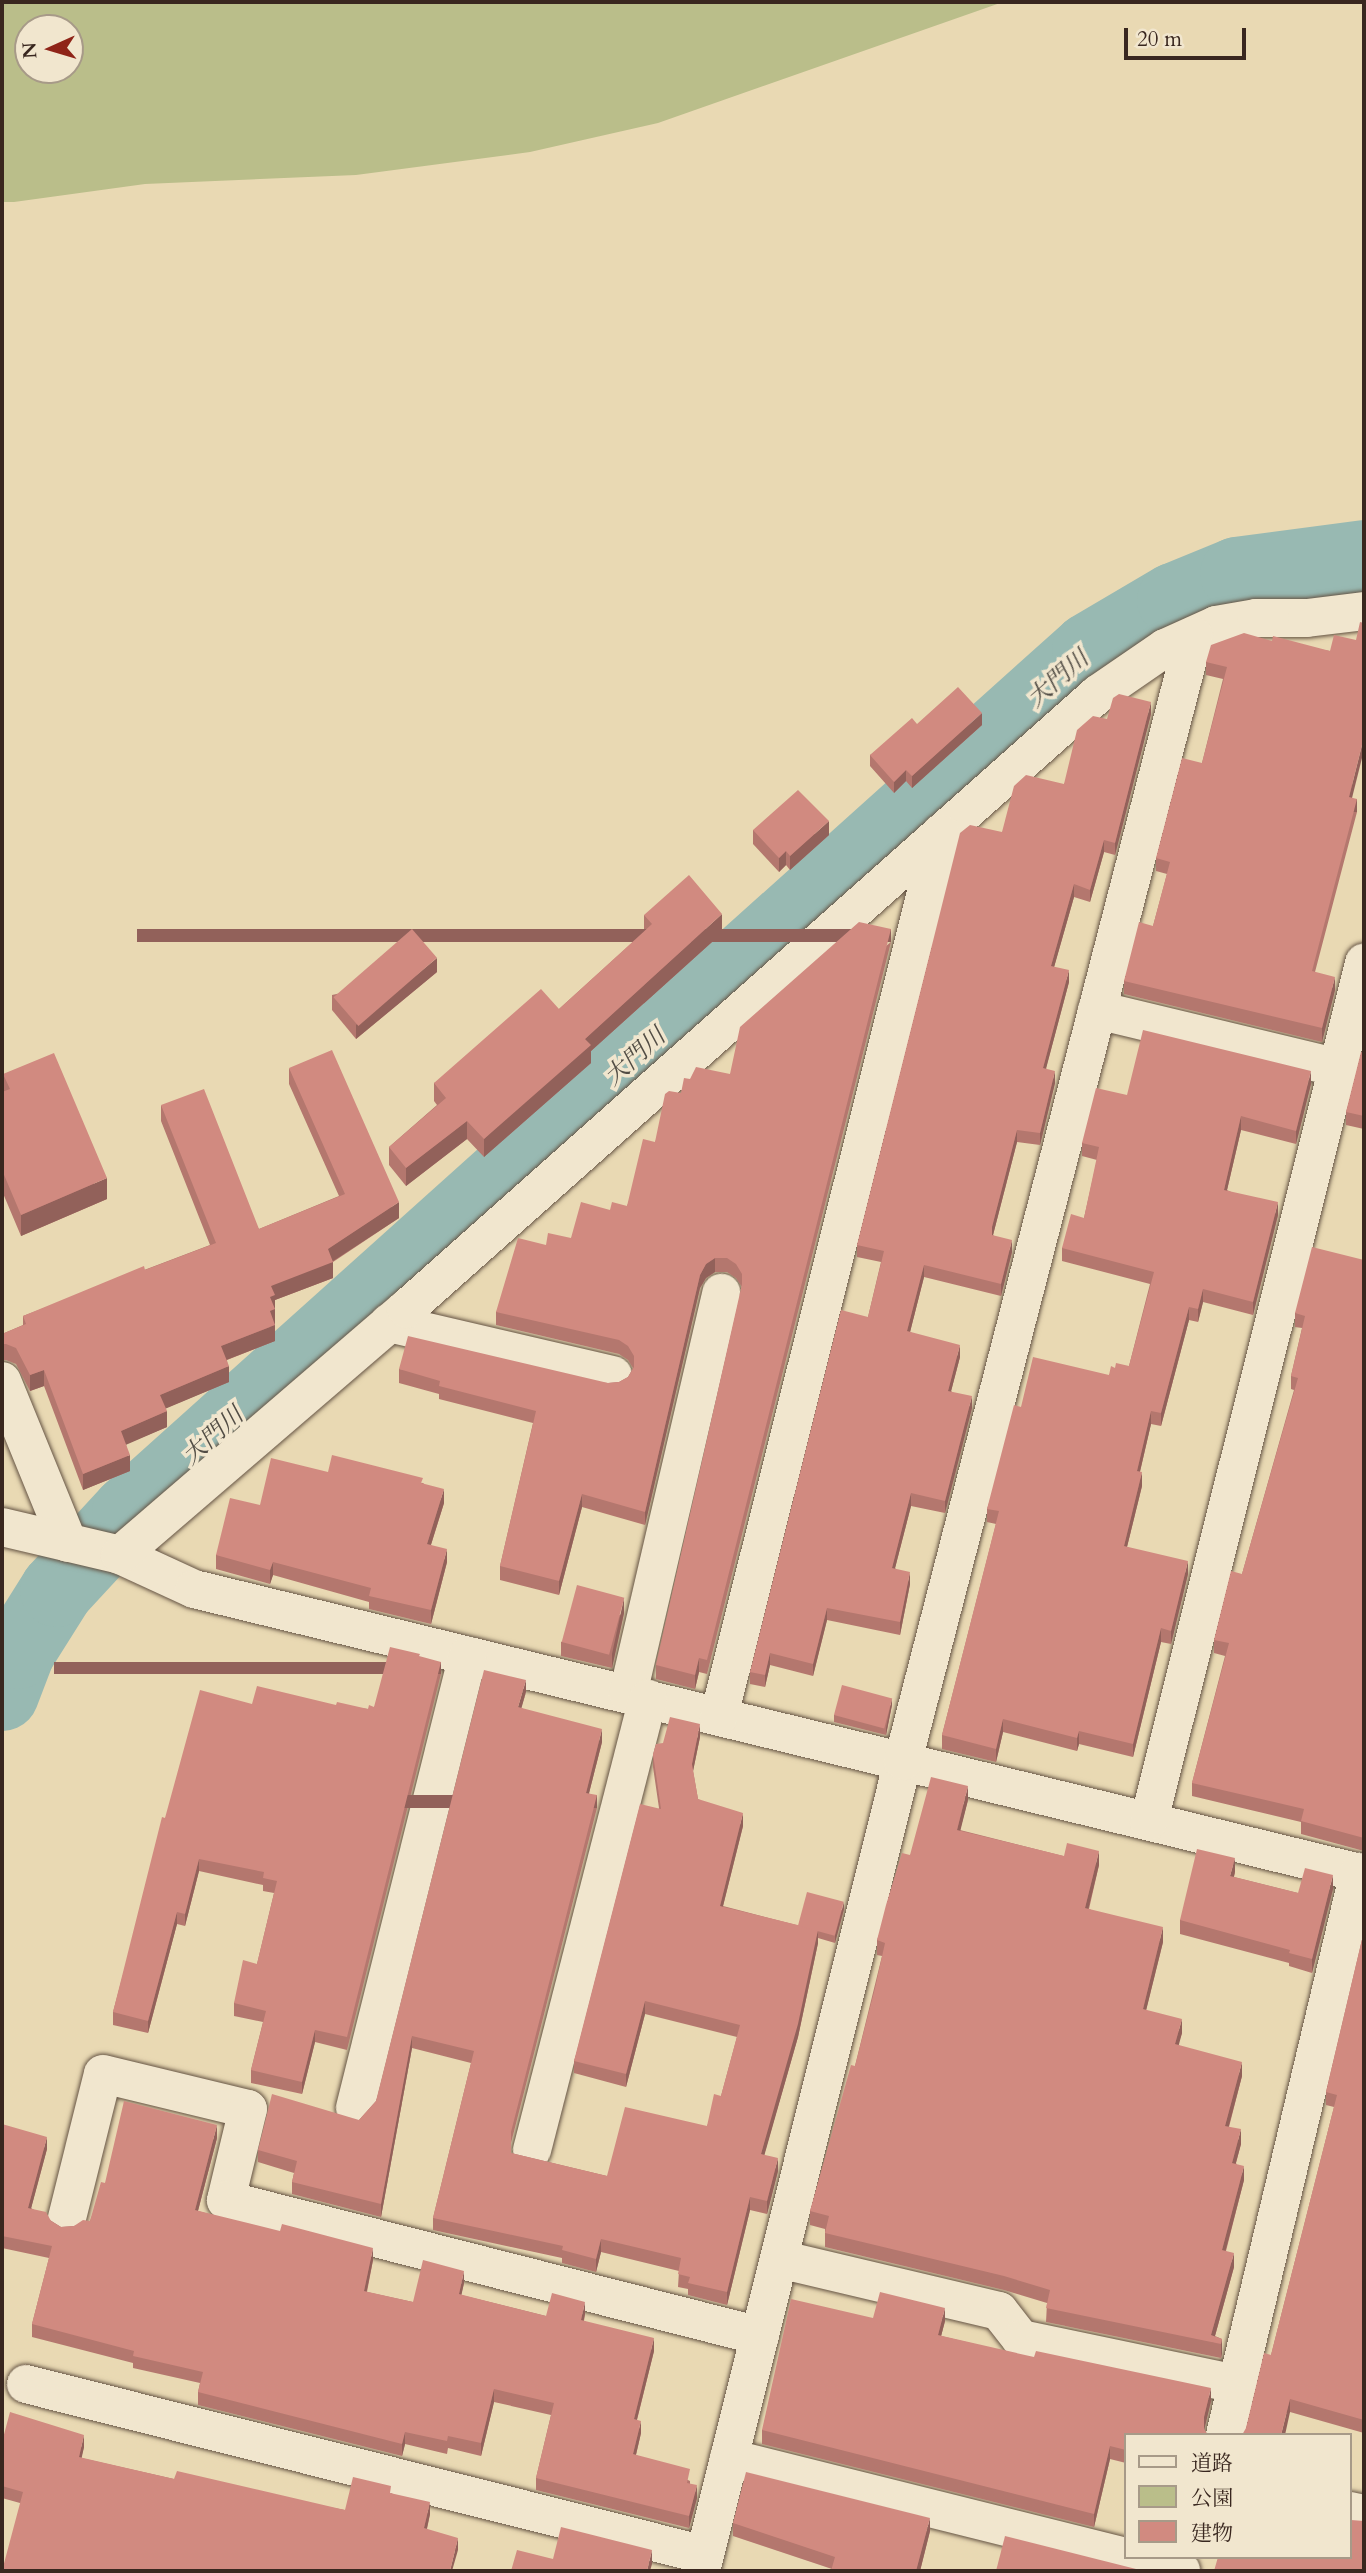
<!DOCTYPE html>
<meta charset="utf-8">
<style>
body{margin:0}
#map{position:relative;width:1366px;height:2573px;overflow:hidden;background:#e9d9b3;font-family:Cardo,"Noto Serif JP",serif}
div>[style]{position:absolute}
.green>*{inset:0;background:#babe8a}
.river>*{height:74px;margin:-37px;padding:0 37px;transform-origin:37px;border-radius:37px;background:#98b9b2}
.roads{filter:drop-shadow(0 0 2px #655444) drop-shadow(0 0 2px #655444)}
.street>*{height:38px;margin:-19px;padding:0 19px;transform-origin:19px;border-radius:19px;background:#f1e6ce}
.wall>*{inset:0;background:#b4776e}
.shaded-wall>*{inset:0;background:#92615a;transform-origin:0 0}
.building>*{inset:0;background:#d18a80;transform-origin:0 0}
span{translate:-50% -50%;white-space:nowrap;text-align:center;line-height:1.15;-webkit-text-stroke:7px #f1e6ce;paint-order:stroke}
.water-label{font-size:24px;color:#514c44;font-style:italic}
.frame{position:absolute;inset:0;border:4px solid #39271f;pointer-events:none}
.legend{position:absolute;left:1124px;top:2433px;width:228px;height:126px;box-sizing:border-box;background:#f1e6ce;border:2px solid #a79a88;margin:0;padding:9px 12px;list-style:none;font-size:21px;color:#39271f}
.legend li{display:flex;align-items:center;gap:14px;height:35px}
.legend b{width:35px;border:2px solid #a79a88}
.north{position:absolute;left:14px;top:14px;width:70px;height:70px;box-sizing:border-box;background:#f1e6ce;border:2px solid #a79a88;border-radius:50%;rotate:266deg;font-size:19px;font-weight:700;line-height:28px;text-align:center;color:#39271f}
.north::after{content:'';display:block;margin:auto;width:24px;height:32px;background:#8f2418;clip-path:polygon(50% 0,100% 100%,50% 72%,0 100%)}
.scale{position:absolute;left:1124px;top:28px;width:122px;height:32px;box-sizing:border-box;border:4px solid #39271f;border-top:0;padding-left:9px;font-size:21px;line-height:24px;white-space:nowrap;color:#39271f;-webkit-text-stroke:5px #f1e6ce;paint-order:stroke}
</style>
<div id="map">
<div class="green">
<i style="clip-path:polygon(evenodd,2px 2px,1003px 2px,658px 123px,530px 152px,356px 175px,145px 184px,14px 202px,2px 202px,2px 2px,28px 28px,70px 28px,70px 70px,28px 70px,28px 28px)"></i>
</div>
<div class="river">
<i style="left:2px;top:1694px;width:45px;rotate:-69.1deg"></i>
<i style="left:18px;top:1652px;width:73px;rotate:-57.8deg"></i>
<i style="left:57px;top:1590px;width:106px;rotate:-47.3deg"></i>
<i style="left:129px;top:1512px;width:1290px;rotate:-41.92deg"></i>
<i style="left:1089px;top:650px;width:99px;rotate:-30.5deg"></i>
<i style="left:1174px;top:600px;width:68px;rotate:-22.4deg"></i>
<i style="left:1237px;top:574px;width:128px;rotate:-7.6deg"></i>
</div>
<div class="roads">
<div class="street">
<i style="left:1097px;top:1010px;width:248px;rotate:13.5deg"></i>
<i style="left:389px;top:1323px;width:230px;rotate:13.1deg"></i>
<i style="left:2px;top:1381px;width:175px;rotate:67.8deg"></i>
<i style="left:2px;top:1527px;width:121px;rotate:13.3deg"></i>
<i style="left:120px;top:1555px;width:81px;rotate:24.7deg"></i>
<i style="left:194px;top:1589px;width:1204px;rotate:13.69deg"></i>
<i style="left:120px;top:1555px;width:377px;rotate:-40.7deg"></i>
<i style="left:406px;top:1309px;width:926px;rotate:-41.63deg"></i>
<i style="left:1098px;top:694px;width:81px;rotate:-34.5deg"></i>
<i style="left:1165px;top:648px;width:56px;rotate:-24.3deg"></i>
<i style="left:1216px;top:625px;width:41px;rotate:-9.9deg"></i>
<i style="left:1256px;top:618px;width:51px"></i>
<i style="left:1307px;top:618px;width:57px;rotate:-7deg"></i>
<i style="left:628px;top:1694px;width:412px;rotate:-76.9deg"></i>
<i style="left:719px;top:1716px;width:910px;rotate:-75.89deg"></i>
<i style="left:1149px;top:1821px;width:885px;rotate:-75.93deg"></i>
<i style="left:355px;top:2108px;width:466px;rotate:-76deg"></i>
<i style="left:532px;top:2150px;width:466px;rotate:-75.6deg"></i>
<i style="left:67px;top:2218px;width:148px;rotate:-76deg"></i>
<i style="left:103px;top:2074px;width:149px;rotate:13.6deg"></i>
<i style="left:248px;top:2109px;width:94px;rotate:103.6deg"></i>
<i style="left:226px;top:2200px;width:551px;rotate:14.29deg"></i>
<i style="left:779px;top:2259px;width:226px;rotate:13.3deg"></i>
<i style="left:999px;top:2311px;width:36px;rotate:52deg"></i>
<i style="left:1021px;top:2339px;width:220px;rotate:11.8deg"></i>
<i style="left:26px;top:2384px;width:700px;rotate:14.14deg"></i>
<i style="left:1225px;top:2435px;width:579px;rotate:-76.61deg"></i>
<i style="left:729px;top:2458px;width:466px;rotate:14deg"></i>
<i style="left:1350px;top:2511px;width:14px;rotate:12deg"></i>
<i style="left:701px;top:2571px;width:835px;rotate:-76deg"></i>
<i style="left:903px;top:1761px;width:1162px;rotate:-75.5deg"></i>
</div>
</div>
<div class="wall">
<i style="clip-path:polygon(1356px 640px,1352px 798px,1357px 812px,1315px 972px,1335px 990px,1322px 1042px,1124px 994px,1124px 981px,1153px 926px,1167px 874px,1156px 871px,1156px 858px,1202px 763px,1223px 679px,1206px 675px,1206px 662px,1272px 641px,1330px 651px)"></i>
<i style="clip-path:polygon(1151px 714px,1115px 855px,1104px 852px,1090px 902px,1074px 897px,1054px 967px,1069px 982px,1046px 1068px,1055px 1083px,1040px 1145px,1017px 1142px,993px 1235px,1012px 1252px,1001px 1296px,924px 1277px,910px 1332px,960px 1357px,951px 1391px,972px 1408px,945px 1513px,911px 1506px,895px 1568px,910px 1584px,900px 1635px,827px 1620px,813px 1676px,770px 1665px,765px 1687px,750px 1684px,750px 1672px,868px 1317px,881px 1262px,857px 1257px,857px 1245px,1002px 832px,1064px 784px,1107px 719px)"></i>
<i style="clip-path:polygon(917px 724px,982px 725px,912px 788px,906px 781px,894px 793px,870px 766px,870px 755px)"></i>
<i style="clip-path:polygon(753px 830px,829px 835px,790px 870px,786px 865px,779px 872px,753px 844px)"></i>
<i style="clip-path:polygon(644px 915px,722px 933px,591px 1051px,591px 1063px,484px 1157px,467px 1139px,406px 1186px,389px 1165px,389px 1147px,437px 1105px,434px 1101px,434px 1083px,559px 1009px,644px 932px)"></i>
<i style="clip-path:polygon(891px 942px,707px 1674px,699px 1672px,695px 1689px,656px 1679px,656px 1665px,742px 1287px,736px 1278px,727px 1272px,715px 1272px,706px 1278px,700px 1288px,645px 1525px,582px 1507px,559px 1595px,500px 1580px,500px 1566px,533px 1423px,439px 1399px,439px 1394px,399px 1383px,399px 1369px,608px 1383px,619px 1382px,628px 1377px,633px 1368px,628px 1360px,619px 1354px,496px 1325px,496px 1312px,546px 1245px,571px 1238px,610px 1210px,627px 1206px,655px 1142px,681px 1093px,690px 1079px,730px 1074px)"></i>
<i style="clip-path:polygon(437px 972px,356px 1039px,332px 1010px,332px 995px)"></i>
<i style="clip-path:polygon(1364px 1053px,1364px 1129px,1346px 1125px,1346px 1112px)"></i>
<i style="clip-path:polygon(289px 1068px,399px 1218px,333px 1262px,333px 1278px,275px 1300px,275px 1341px,227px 1360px,229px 1382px,166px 1408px,167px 1427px,126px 1444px,130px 1471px,83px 1490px,44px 1386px,30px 1391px,16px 1364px,6px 1360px,2px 1360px,2px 1334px,23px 1325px,23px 1316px,210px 1245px,161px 1121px,161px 1105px,259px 1229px,339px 1196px,289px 1084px)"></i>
<i style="clip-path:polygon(3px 1074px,107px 1199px,21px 1236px,2px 1191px,2px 1092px,3px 1092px)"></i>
<i style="clip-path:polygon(1311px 1084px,1296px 1144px,1241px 1130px,1227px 1190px,1278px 1215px,1253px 1315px,1203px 1302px,1198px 1322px,1189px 1320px,1161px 1426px,1151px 1424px,1140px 1472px,1142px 1486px,1127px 1547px,1188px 1574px,1171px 1644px,1161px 1642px,1133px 1757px,1079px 1744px,1077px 1751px,1003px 1732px,996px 1762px,942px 1749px,942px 1735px,996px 1524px,987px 1522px,987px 1509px,1021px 1407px,1109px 1375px,1115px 1368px,1129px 1366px,1150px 1284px,1062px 1261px,1062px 1248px,1084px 1218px,1097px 1160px,1082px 1156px,1082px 1143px,1127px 1095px)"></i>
<i style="clip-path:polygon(1364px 1260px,1364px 1851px,1301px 1834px,1301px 1822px,1192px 1796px,1192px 1783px,1225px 1656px,1214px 1653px,1214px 1640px,1242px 1574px,1294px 1390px,1291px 1389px,1291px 1376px,1302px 1328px,1295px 1327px,1295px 1313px)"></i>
<i style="clip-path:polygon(328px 1472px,423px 1483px,444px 1503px,431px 1545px,447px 1562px,431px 1624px,369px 1609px,369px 1602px,273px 1575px,270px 1584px,216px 1569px,216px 1555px,260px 1505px)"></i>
<i style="clip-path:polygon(624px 1613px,612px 1668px,561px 1656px,561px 1642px)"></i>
<i style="clip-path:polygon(420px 1657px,441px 1674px,347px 2050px,315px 2042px,302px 2094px,251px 2083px,251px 2070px,263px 2022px,234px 2016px,234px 2003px,257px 1964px,274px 1893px,263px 1891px,263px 1885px,199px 1871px,185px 1926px,177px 1924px,148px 2033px,113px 2025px,113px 2012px,165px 1818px,336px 1705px,368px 1709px,374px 1707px)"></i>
<i style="clip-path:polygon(526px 1692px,521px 1708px,602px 1742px,589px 1793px,597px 1808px,511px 2143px,511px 2153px,607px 2176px,707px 2126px,721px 2096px,737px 2037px,645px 2014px,626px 2087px,574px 2073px,574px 2061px,659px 1808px,653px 1767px,653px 1754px,700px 1737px,693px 1771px,698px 1799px,743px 1826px,723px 1906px,800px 1926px,844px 1909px,835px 1943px,818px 1938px,818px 1943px,798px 2037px,764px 2155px,778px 2171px,767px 2214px,750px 2210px,727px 2305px,688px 2295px,688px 2289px,678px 2287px,679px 2271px,601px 2252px,596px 2272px,562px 2263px,562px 2258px,433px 2230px,433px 2218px,471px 2063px,412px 2048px,381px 2217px,292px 2194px,292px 2182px,294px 2173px,258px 2162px,258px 2150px,359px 2120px,376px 2101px)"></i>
<i style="clip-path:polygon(892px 1705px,886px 1735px,834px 1722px,834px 1715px)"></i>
<i style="clip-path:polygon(968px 1800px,960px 1830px,1099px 1865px,1089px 1909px,1163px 1942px,1146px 2010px,1182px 2033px,1178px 2045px,1242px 2076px,1229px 2127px,1241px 2144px,1236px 2163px,1244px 2180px,1226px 2251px,1234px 2267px,1215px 2336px,1222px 2339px,1222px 2353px,1221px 2358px,1046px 2322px,1047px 2303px,1004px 2290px,825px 2247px,825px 2229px,810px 2225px,810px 2211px,855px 2066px,882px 1956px,877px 1955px,877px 1940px,910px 1855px)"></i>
<i style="clip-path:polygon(1235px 1872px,1234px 1877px,1298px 1893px,1333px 1889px,1312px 1973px,1289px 1966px,1289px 1963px,1180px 1934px,1180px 1920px)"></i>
<i style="clip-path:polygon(1364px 1931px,1364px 2433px,1290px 2412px,1246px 2428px,1271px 2355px,1334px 2107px,1326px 2105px,1326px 2092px)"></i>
<i style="clip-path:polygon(2px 2124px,47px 2149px,31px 2208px,61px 2227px,74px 2226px,90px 2221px,105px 2183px,217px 2138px,198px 2211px,373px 2260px,367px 2292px,413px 2302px,464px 2283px,461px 2295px,546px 2316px,585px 2314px,584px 2321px,654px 2351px,637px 2420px,641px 2433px,636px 2455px,690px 2481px,690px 2484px,697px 2498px,689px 2528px,536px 2490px,536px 2478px,551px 2415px,494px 2402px,481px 2456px,448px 2448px,447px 2454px,405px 2444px,402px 2456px,198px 2405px,198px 2392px,200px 2383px,133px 2368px,133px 2363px,32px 2337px,32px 2324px,49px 2258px,2px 2248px)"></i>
<i style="clip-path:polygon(873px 2318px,945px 2321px,941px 2336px,1211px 2401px,1204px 2429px,1126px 2435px,1126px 2463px,1110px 2459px,1094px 2527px,762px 2444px,762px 2430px)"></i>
<i style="clip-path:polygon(2px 2442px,84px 2447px,81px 2458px,174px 2479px,345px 2510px,391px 2493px,430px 2514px,427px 2529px,458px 2550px,20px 2503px,2px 2498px)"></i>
<i style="clip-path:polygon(733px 2523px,930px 2531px,920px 2571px,831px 2571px,832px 2569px,733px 2536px)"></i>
</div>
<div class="shaded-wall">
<i style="clip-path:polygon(1151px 702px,1151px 714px,1115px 855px,1115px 843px)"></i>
<i style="clip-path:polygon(982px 713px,982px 725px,912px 788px,912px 776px)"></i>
<i style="clip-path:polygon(1364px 737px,1364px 750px,1349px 810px,1349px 797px)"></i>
<i style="clip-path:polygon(906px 770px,906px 781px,894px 793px,894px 782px)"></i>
<i style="left:1357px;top:799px;width:13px;height:178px;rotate:90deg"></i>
<i style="clip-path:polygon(829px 821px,829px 835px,790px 870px,790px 856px)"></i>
<i style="clip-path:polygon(1104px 840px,1104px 852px,1090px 902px,1090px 890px)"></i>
<i style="clip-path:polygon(786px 851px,786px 865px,779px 872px,779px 858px)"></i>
<i style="clip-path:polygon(1074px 884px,1074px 897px,1051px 978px,1051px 966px)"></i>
<i style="clip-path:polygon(722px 914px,722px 933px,591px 1051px,591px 1063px,484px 1157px,484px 1139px,585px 1039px)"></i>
<i style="left:891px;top:929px;width:13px;height:754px;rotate:90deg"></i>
<i style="clip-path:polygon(437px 958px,437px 972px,356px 1039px,356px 1025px)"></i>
<i style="clip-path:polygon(1069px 970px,1069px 982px,1043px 1080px,1043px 1068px)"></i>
<i style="clip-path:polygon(1335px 977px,1335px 990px,1322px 1042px,1322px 1028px)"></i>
<i style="clip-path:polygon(1055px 1071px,1055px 1083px,1040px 1145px,1040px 1133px)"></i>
<i style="clip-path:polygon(1311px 1071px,1311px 1084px,1296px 1144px,1296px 1131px)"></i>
<i style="clip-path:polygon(1241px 1116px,1241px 1130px,1224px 1203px,1224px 1190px)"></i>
<i style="clip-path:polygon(467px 1121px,467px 1139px,406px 1186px,406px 1168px)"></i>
<i style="clip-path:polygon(1017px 1130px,1017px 1142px,992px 1239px,992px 1227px)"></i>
<i style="clip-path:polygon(107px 1178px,107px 1199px,21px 1236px,21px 1215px)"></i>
<i style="clip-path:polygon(399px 1202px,399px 1218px,330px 1263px,333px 1262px,333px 1278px,275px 1300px,275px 1341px,221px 1362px,221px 1346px,270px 1327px,270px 1297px,271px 1286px)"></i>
<i style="clip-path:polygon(1278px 1202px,1278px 1215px,1253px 1315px,1253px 1302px)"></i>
<i style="clip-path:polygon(1012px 1240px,1012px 1252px,1001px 1296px,1001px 1284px)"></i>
<i style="clip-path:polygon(715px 1258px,715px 1272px,706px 1278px,700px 1288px,645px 1525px,645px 1512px,700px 1275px,706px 1264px)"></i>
<i style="clip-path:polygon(924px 1265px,924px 1277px,907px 1344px,907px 1331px)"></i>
<i style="clip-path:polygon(1203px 1289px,1203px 1302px,1198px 1322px,1198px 1309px)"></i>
<i style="clip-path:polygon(1189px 1307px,1189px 1320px,1161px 1426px,1161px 1413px)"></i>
<i style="clip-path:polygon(960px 1345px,960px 1357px,948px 1403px,948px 1391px)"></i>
<i style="clip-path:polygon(229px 1366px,229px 1382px,160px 1411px,160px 1395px)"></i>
<i style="clip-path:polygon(44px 1370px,44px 1386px,30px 1391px,30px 1375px)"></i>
<i style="clip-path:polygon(972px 1396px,972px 1408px,945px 1513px,945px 1501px)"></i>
<i style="clip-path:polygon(167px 1411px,167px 1427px,121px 1447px,121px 1431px)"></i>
<i style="clip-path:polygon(1151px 1411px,1151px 1424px,1137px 1484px,1137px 1471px)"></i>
<i style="clip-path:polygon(130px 1455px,130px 1471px,83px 1490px,83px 1474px)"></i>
<i style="clip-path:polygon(1142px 1472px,1142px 1486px,1124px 1559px,1124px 1546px)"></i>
<i style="clip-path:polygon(444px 1489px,444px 1503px,427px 1557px,427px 1544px)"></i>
<i style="clip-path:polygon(911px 1493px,911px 1506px,892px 1580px,892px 1568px)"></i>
<i style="clip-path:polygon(582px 1494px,582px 1507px,559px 1595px,559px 1581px)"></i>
<i style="clip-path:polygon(447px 1549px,447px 1562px,431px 1624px,431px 1610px)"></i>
<i style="clip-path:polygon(1188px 1561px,1188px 1574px,1171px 1644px,1171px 1631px)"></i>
<i style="clip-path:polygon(273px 1562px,273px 1575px,270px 1584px,270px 1570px)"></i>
<i style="clip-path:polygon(910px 1572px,910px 1584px,900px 1635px,900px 1622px)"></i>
<i style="clip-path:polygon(624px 1598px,624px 1613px,612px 1668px,612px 1654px)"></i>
<i style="clip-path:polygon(827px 1608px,827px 1620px,813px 1676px,813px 1664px)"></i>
<i style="clip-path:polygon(1161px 1628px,1161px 1642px,1133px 1757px,1133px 1744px)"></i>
<i style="clip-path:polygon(770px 1653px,770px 1665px,765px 1687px,765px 1675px)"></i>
<i style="clip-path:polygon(699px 1658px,699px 1672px,695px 1689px,695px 1675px)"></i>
<i style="left:441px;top:1662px;width:12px;height:387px;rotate:90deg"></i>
<i style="clip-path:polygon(526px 1680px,526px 1692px,518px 1720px,518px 1707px)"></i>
<i style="clip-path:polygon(892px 1698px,892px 1705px,886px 1735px,886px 1728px)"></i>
<i style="clip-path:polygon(1003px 1719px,1003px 1732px,996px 1762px,996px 1749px)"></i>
<i style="clip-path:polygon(700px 1724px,700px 1737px,692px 1776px,692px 1764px)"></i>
<i style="clip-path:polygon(602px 1729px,602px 1742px,586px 1805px,586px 1793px)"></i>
<i style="clip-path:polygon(1079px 1731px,1079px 1744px,1077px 1751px,1077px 1738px)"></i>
<i style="clip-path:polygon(968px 1786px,968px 1800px,957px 1844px,957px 1830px)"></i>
<i style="left:597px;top:1795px;width:13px;height:348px;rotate:90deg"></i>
<i style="clip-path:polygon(743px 1813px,743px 1826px,720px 1918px,720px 1906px)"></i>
<i style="clip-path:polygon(1099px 1851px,1099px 1865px,1085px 1922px,1085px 1908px)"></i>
<i style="clip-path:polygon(1235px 1858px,1235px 1872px,1230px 1890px,1230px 1876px)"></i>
<i style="clip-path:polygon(199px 1859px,199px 1871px,185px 1926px,185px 1914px)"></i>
<i style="clip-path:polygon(1333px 1875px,1333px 1889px,1312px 1973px,1312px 1959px)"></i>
<i style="clip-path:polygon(844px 1902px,844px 1909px,835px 1943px,835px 1936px)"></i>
<i style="clip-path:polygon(177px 1912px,177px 1924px,148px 2033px,148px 2021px)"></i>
<i style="clip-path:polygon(1163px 1927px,1163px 1942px,1143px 2023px,1143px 2009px)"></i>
<i style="clip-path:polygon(818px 1930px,818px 1943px,798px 2037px,761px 2167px,761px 2154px)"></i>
<i style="clip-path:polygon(645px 2001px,645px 2014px,626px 2087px,626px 2074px)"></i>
<i style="clip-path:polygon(1182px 2019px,1182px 2033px,1175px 2059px,1175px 2044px)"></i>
<i style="clip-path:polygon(315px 2030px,315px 2042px,302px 2094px,302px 2082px)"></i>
<i style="clip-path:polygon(412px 2036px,412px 2048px,381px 2217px,381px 2204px)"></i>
<i style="clip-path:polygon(1242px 2062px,1242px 2076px,1225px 2140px,1225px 2126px)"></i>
<i style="clip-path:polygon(217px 2125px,217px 2138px,195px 2222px,195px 2210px)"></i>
<i style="clip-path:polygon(1241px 2129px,1241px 2144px,1232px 2177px,1232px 2163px)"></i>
<i style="clip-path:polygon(47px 2137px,47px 2149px,28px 2220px,28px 2208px)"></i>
<i style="clip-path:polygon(778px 2158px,778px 2171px,767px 2214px,767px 2201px)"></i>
<i style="clip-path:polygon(1244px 2166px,1244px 2180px,1222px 2264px,1222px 2250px)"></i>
<i style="clip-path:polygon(750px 2197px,750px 2210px,727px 2305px,727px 2292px)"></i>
<i style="clip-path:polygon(601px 2239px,601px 2252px,596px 2272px,596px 2259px)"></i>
<i style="clip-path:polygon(373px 2248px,373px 2260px,364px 2304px,364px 2291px)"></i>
<i style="clip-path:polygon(1234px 2253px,1234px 2267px,1213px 2343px,1211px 2335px)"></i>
<i style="clip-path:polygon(464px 2271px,464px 2283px,459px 2306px,459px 2294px)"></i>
<i style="clip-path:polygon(585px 2302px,585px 2314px,581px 2332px,581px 2320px)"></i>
<i style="clip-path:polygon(945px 2308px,945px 2321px,938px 2348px,938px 2335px)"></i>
<i style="clip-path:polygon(654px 2338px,654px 2351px,634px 2431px,634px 2419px)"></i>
<i style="clip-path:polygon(1222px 2339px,1222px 2353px,1221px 2358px,1221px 2344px)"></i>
<i style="clip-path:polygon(1211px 2388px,1211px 2401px,1204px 2431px,1204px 2417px)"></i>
<i style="clip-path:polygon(494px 2389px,494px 2402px,481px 2456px,481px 2443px)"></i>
<i style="clip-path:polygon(1290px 2399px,1290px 2412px,1285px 2435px,1281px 2435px)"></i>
<i style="clip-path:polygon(641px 2421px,641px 2433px,633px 2467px,633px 2454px)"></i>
<i style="clip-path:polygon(405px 2432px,405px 2444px,402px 2456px,402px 2444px)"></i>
<i style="clip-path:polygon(84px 2435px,84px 2447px,79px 2470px,79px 2457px)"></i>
<i style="clip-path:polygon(1110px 2446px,1110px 2459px,1094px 2527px,1094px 2514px)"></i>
<i style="clip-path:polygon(697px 2485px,697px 2498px,689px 2528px,689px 2516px)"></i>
<i style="clip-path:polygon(430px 2502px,430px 2514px,424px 2541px,424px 2528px)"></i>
<i style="clip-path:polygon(930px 2518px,930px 2531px,920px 2571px,916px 2571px)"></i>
<i style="clip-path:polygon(458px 2538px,458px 2550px,452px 2571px,450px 2571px)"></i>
<i style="clip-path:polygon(652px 2550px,652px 2564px,650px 2571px,647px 2571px)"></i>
</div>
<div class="building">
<i style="clip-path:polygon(1360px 622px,1364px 623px,1364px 737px,1349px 797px,1357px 799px,1312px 971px,1335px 977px,1322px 1028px,1124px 981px,1139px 922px,1153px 926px,1170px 862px,1156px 858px,1182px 758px,1202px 763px,1227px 667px,1206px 662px,1211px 645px,1244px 633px,1272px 641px,1273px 636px,1330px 651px,1334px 635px,1356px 640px)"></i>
<i style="clip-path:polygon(958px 687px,982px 713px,912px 776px,906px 770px,894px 782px,870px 755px,912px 718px,917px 724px)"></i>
<i style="clip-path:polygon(1119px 694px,1151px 702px,1115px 843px,1104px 840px,1090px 890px,1074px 884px,1051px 966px,1069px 970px,1043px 1068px,1055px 1071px,1040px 1133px,1017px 1130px,992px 1227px,992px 1235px,1012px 1240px,1001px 1284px,924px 1265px,907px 1331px,960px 1345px,948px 1391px,972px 1396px,945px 1501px,911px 1493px,892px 1568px,910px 1572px,900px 1622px,827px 1608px,813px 1664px,770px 1653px,765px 1675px,750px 1672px,841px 1310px,868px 1317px,884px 1251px,857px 1245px,960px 833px,970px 825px,1002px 832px,1014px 786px,1026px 775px,1064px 784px,1077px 730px,1093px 716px,1107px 719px,1113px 698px)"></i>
<i style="clip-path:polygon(798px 790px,829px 821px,790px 856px,786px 851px,779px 858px,753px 830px)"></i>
<i style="clip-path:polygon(689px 875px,722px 914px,585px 1039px,591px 1045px,484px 1139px,467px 1121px,406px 1168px,389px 1147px,446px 1098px,434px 1083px,541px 989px,559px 1009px,652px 924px,644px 915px)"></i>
<i style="clip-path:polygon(859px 922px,891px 929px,707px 1660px,699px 1658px,695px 1675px,656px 1665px,742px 1284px,742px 1274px,736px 1264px,727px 1258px,715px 1258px,706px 1264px,700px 1275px,645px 1512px,582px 1494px,559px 1581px,500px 1566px,536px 1411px,439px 1386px,440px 1381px,399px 1369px,408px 1336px,608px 1383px,619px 1382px,628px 1377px,634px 1367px,634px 1356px,628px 1346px,619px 1340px,496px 1312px,518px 1238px,546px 1245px,548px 1233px,571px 1238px,581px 1202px,610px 1210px,612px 1202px,627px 1206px,643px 1139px,655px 1142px,665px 1094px,669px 1091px,681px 1093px,684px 1078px,690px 1079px,696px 1067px,730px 1074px,740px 1027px)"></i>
<i style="left:412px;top:929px;width:38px;height:104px;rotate:49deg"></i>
<i style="clip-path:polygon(1143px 1030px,1311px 1071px,1296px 1131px,1241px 1116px,1224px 1190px,1278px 1202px,1253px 1302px,1203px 1289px,1198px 1309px,1189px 1307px,1161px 1413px,1151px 1411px,1137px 1471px,1142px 1472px,1124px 1546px,1188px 1561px,1171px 1631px,1161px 1628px,1133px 1744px,1079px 1731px,1077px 1738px,1003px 1719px,996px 1749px,942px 1735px,999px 1511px,987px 1509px,1014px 1405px,1021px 1407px,1033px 1357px,1109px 1375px,1111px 1366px,1115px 1368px,1116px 1363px,1129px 1366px,1154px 1272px,1062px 1248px,1071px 1214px,1084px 1218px,1099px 1147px,1082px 1143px,1096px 1088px,1127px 1095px)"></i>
<i style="clip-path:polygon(332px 1050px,399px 1202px,328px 1249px,333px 1262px,271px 1286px,275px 1295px,270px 1297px,275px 1309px,270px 1311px,275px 1325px,221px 1346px,229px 1366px,160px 1395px,167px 1411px,121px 1431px,130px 1455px,83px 1474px,44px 1370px,30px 1375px,16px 1348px,6px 1344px,2px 1344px,2px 1334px,26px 1324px,23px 1316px,144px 1266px,145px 1270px,216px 1243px,161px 1105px,204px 1089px,259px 1229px,345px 1194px,289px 1068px)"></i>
<i style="clip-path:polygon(1361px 1052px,1364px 1053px,1364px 1116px,1346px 1112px)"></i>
<i style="clip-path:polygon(54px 1053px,107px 1178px,21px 1215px,2px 1170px,2px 1092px,10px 1089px,3px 1074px)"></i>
<i style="clip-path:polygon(1312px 1247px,1364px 1260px,1364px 1838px,1301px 1821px,1304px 1809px,1192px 1783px,1229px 1643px,1214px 1640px,1231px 1571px,1242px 1574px,1298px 1378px,1291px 1376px,1305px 1316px,1295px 1313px)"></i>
<i style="clip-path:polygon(332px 1455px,423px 1478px,421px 1483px,444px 1489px,427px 1544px,447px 1549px,431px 1610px,369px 1596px,371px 1588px,273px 1562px,270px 1570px,216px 1555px,230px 1498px,260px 1505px,271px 1458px,328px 1472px)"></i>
<i style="left:577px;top:1585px;width:49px;height:59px;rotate:15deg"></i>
<i style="clip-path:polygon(390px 1647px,420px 1654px,419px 1656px,441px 1662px,347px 2037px,315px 2030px,302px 2082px,251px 2070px,266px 2011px,234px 2003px,243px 1960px,257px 1964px,277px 1881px,263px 1878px,264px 1872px,199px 1859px,185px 1914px,177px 1912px,148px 2021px,113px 2012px,162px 1817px,165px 1818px,200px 1690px,252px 1704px,257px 1686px,336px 1705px,337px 1702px,368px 1709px,369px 1705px,374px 1707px)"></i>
<i style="clip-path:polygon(484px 1670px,526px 1680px,518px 1707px,602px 1729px,586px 1793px,597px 1795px,511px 2132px,511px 2153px,607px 2176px,625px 2107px,707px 2126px,714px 2094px,721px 2096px,740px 2025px,645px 2001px,626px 2074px,574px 2061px,640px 1804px,661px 1809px,653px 1754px,656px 1744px,663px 1743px,670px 1717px,700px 1724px,692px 1764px,698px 1799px,743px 1813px,720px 1906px,818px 1930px,798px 2024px,761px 2154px,778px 2158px,767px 2201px,750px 2197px,727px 2292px,688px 2283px,690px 2277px,678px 2274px,681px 2258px,601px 2239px,596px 2259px,562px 2250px,563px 2246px,433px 2218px,474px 2051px,412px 2036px,381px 2204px,292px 2182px,297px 2161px,258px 2150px,272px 2094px,359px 2120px,376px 2101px)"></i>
<i style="left:842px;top:1685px;width:52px;height:31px;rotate:15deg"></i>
<i style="clip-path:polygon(931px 1777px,968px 1786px,957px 1830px,1064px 1856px,1067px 1843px,1099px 1851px,1085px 1908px,1163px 1927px,1143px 2009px,1182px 2019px,1175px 2044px,1242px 2062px,1225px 2126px,1241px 2129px,1232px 2163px,1244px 2166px,1222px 2250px,1234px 2253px,1211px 2335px,1222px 2339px,1221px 2344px,1046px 2308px,1050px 2290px,1004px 2276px,825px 2233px,829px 2216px,810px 2211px,851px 2065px,855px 2066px,875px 1988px,885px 1943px,877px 1940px,886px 1905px,902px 1853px,910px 1855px)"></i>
<i style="clip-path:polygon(1197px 1849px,1235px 1858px,1230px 1876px,1298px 1893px,1305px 1868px,1333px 1875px,1312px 1959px,1289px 1953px,1290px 1950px,1180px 1920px)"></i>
<i style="left:807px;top:1892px;width:38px;height:35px;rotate:15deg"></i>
<i style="clip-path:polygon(1364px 1931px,1364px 2420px,1290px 2399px,1281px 2435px,1242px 2435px,1246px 2428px,1264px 2353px,1271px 2355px,1337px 2095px,1326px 2092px)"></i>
<i style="clip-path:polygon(124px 2101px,217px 2125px,195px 2210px,280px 2231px,282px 2224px,373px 2248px,364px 2291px,413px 2302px,423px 2260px,464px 2271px,459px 2294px,546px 2316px,552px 2293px,585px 2302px,581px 2320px,654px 2338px,634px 2419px,641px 2421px,633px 2454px,690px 2469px,687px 2483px,697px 2485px,689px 2516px,536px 2478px,554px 2403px,494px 2389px,481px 2443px,448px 2436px,447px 2441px,405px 2432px,402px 2444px,198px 2392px,203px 2372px,133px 2356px,134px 2351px,32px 2324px,52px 2246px,2px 2236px,2px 2124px,47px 2137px,28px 2208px,46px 2212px,51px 2221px,61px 2227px,74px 2226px,83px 2220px,90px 2221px,101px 2182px,105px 2183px)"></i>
<i style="clip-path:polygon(880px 2292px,945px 2308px,938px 2335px,1034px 2357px,1036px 2351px,1211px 2388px,1204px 2417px,1204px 2429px,1208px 2435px,1126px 2435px,1126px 2450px,1110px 2446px,1094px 2514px,762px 2430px,791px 2299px,873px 2318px)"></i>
<i style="clip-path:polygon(10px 2412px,84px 2435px,79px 2457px,174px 2479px,177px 2471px,345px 2510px,353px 2477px,391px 2486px,390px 2493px,430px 2502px,424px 2528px,458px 2538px,450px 2571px,2px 2571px,23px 2492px,2px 2486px,2px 2442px)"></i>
<i style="clip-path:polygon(746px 2472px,930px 2518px,916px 2571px,831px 2571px,835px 2557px,733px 2523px)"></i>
<i style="clip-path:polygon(1351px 2520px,1364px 2521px,1364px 2571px,1214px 2571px,1218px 2557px,1350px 2557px)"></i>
<i style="clip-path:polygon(561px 2527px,652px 2550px,647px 2571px,511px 2571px,517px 2550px,553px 2559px)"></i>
<i style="clip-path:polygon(1005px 2536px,1144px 2571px,996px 2571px)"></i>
</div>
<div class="water-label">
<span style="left:1058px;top:679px;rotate:-41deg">大門川</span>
<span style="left:635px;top:1057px;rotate:-42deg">大門川</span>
<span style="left:213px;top:1436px;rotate:-42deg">大門川</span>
</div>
<div class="frame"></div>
<ul class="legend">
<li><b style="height:9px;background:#f1e6ce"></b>道路</li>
<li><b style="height:19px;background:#babe8a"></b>公園</li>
<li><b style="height:19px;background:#d18a80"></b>建物</li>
</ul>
<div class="north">N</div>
<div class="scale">20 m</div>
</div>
